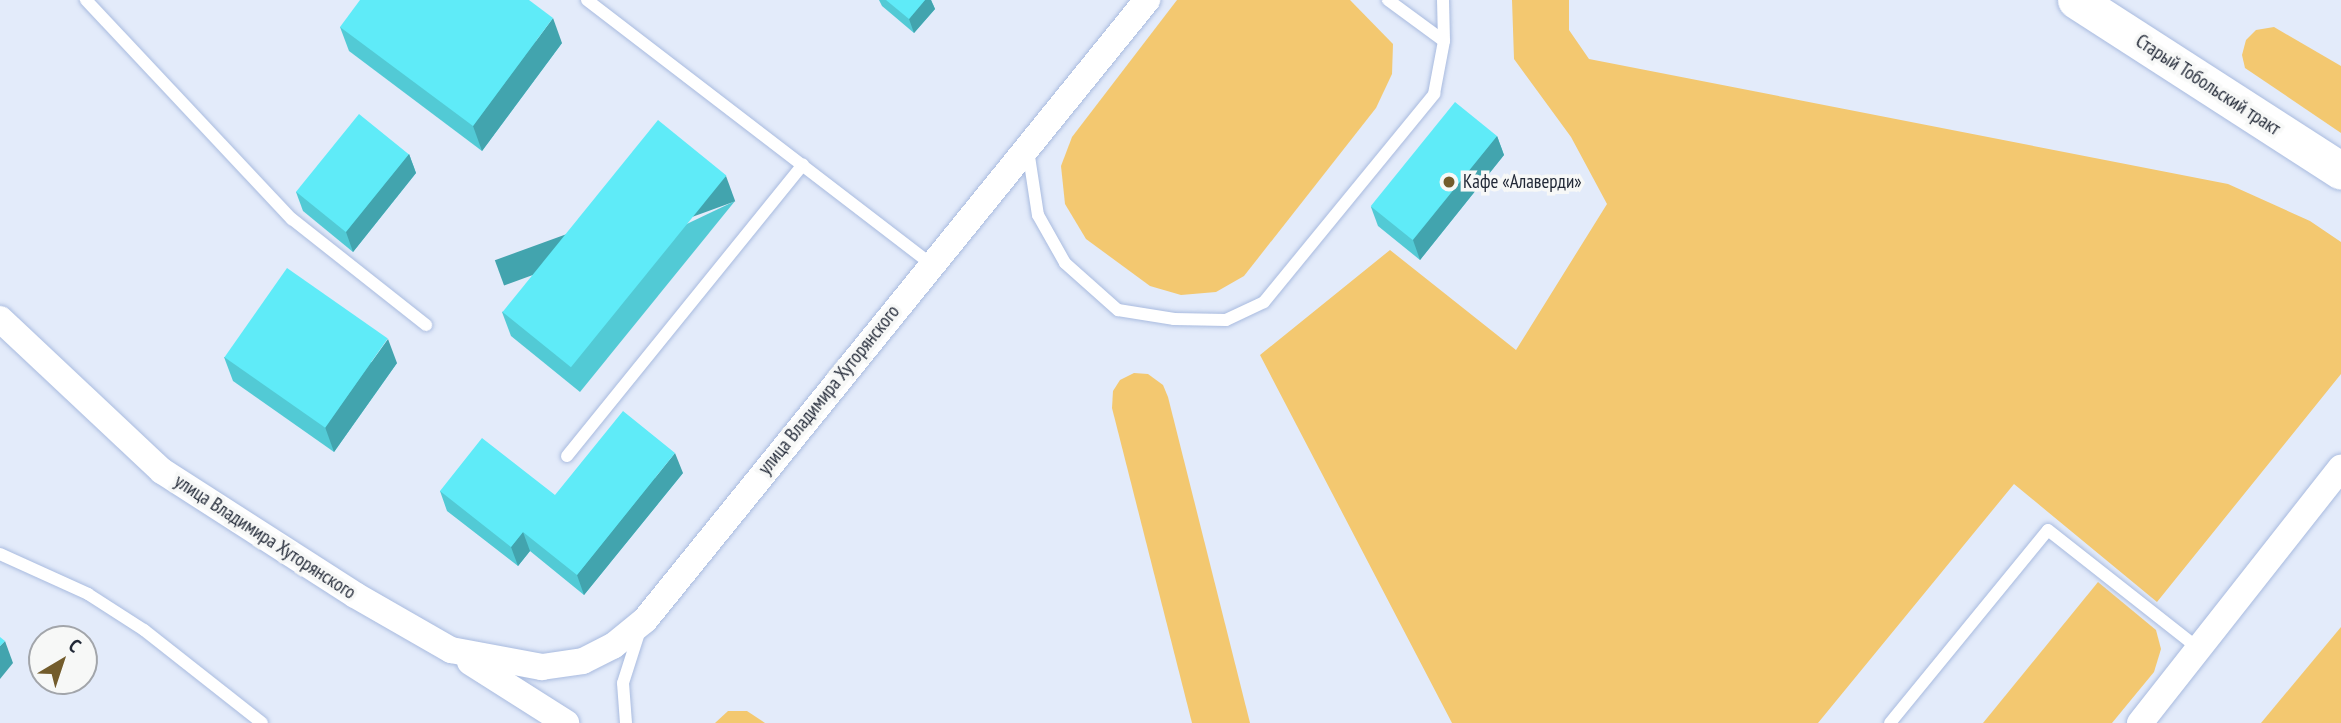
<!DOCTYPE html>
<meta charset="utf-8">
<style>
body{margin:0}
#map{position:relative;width:2341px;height:723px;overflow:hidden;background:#e3ebfa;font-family:"PT Sans Narrow",sans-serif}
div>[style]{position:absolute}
.green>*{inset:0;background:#f3c870}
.roads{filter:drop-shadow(0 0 2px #a9bbdf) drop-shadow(0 0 2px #a9bbdf)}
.lane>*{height:12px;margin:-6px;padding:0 6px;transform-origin:6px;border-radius:6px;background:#fff}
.street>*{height:26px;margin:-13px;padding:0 13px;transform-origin:13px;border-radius:13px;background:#fff}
.secondary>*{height:37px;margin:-18.5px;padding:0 18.5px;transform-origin:18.5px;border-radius:18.5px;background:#fff}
.wall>*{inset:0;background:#52cad5}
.shaded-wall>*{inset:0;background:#42a4ae;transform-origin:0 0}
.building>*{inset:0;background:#5febf8;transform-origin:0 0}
.dots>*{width:19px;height:19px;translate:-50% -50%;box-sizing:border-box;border:4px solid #f7f8f7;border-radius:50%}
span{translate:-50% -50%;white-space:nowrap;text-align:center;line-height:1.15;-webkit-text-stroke:7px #f7f8f7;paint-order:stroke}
.street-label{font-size:19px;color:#222937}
.poi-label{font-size:19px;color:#222937}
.left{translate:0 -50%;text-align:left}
.north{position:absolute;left:28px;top:625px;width:70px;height:70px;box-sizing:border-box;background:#f7f8f7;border:2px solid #a2a5aa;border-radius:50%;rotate:39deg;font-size:19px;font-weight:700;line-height:28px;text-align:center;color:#222937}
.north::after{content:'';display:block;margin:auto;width:24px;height:32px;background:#735c2c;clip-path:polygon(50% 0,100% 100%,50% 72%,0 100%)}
</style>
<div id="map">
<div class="green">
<i style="clip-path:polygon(1177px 0,1350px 0,1393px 44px,1392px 74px,1376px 108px,1244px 276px,1216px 292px,1181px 295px,1150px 286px,1086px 239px,1065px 204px,1061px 166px,1072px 137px)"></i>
<i style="clip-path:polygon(1512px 0,1569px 0,1569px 30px,1589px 59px,2228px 184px,2310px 221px,2341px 242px,2341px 374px,2157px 602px,2014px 484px,1818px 723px,1452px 723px,1260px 355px,1390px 250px,1516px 350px,1607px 204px,1571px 137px,1514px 59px)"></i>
<i style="clip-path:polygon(2274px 27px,2341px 66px,2341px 133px,2245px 68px,2242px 55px,2246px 40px,2256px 30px)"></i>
<i style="clip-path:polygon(1134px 373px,1148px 374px,1163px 385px,1168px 397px,1250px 723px,1192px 723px,1112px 408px,1113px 391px,1120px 380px)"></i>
<i style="clip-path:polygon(2098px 582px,2156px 630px,2161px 649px,2154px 672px,2112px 723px,1983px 723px)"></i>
<i style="clip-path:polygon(2341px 627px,2341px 723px,2261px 723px)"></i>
<i style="clip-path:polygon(728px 711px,747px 711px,765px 723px,715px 723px)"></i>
</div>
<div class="roads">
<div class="lane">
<i style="left:86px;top:0;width:301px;rotate:46.8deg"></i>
<i style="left:292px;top:219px;width:171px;rotate:38.3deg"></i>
<i style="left:587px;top:0;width:434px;rotate:37.5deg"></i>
<i style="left:1388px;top:0;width:69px;rotate:36.2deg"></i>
<i style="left:1028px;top:150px;width:66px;rotate:81.3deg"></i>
<i style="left:1038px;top:215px;width:55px;rotate:60.6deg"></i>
<i style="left:1065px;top:263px;width:71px;rotate:41.6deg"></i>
<i style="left:1118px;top:310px;width:57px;rotate:9.1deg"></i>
<i style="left:1174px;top:319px;width:52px;rotate:1.1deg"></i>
<i style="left:1226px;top:320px;width:42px;rotate:-25.3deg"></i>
<i style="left:1264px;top:302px;width:269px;rotate:-50.7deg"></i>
<i style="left:1434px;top:94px;width:54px;rotate:-79.3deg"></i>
<i style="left:1444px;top:41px;width:41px;rotate:-91.4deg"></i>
<i style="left:567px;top:456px;width:375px;rotate:-51deg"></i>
<i style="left:0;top:554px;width:97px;rotate:24.4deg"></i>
<i style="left:88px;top:594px;width:67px;rotate:32.7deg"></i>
<i style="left:144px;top:630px;width:150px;rotate:38.2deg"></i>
<i style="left:626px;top:723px;width:40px;rotate:-94.3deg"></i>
<i style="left:623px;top:683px;width:52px;rotate:-72.3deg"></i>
<i style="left:1890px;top:723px;width:249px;rotate:-50.7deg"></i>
<i style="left:2048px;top:530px;width:192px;rotate:38.2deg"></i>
</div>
<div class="street">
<i style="left:0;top:319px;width:222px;rotate:43.2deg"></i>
<i style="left:162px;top:471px;width:229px;rotate:32.7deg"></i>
<i style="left:355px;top:595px;width:111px;rotate:29.8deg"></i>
<i style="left:451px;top:650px;width:93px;rotate:10.6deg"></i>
<i style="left:542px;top:667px;width:41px;rotate:-8.3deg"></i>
<i style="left:583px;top:661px;width:34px;rotate:-27deg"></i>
<i style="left:613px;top:646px;width:41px;rotate:-39.1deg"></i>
<i style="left:645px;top:620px;width:798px;rotate:-51deg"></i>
<i style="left:470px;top:662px;width:114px;rotate:32.4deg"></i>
<i style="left:2140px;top:723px;width:325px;rotate:-51.8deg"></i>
</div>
<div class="secondary">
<i style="left:2076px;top:0;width:315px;rotate:32.8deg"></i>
</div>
</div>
<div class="wall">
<i style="clip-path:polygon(879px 0,931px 0,935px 9px,914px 33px,882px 6px)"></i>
<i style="clip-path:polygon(340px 27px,562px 43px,482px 151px,349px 51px)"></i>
<i style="clip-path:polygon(1497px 136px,1504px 155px,1420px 260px,1378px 226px,1371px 207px)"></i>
<i style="clip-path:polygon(409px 154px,416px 173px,353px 252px,303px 211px,296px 192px)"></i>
<i style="clip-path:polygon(735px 201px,580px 392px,511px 336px,502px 312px)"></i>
<i style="clip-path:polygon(224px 357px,397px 363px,334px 452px,233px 381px)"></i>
<i style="clip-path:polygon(683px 473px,584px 595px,530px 551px,518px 566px,447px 511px,440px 491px,555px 495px)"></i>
</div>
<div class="shaded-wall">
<i style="clip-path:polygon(925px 0,931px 0,935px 9px,914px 33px,909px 19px)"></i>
<i style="clip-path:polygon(553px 18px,562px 43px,482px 151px,473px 126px)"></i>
<i style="clip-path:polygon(1497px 136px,1504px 155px,1420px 260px,1413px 240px)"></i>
<i style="clip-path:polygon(409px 154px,416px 173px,353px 252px,346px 232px)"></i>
<i style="left:726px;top:176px;width:27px;height:246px;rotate:70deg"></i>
<i style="clip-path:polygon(388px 339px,397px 363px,334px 452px,325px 427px)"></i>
<i style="clip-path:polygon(675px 453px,683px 473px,584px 595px,577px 575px)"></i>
<i style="clip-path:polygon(523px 532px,530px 551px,518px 566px,511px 547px)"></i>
<i style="clip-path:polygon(5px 641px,13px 663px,0 679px,0 646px)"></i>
</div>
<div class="building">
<i style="clip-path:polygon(360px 0,529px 0,553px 18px,473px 126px,340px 27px)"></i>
<i style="clip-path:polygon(886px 0,925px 0,909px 19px)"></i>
<i style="left:1455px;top:102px;width:54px;height:134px;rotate:39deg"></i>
<i style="left:359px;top:114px;width:64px;height:100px;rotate:39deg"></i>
<i style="left:658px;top:120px;width:88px;height:247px;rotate:39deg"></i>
<i style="left:287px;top:268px;width:123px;height:109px;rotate:35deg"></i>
<i style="clip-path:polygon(623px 411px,675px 453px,577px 575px,523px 532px,511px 547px,440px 491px,482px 438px,555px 495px)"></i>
<i style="clip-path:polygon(0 637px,5px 641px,0 646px)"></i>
</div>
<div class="dots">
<i style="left:1449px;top:182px;background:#735c2c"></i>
</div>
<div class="street-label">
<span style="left:2208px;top:85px;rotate:33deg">Старый Тобольский тракт</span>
<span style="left:829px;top:390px;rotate:-51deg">улица Владимира Хуторянского</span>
<span style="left:265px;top:537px;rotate:33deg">улица Владимира Хуторянского</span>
</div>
<div class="poi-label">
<span class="left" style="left:1463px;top:182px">Кафе «Алаверди»</span>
</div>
<div class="north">С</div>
</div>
